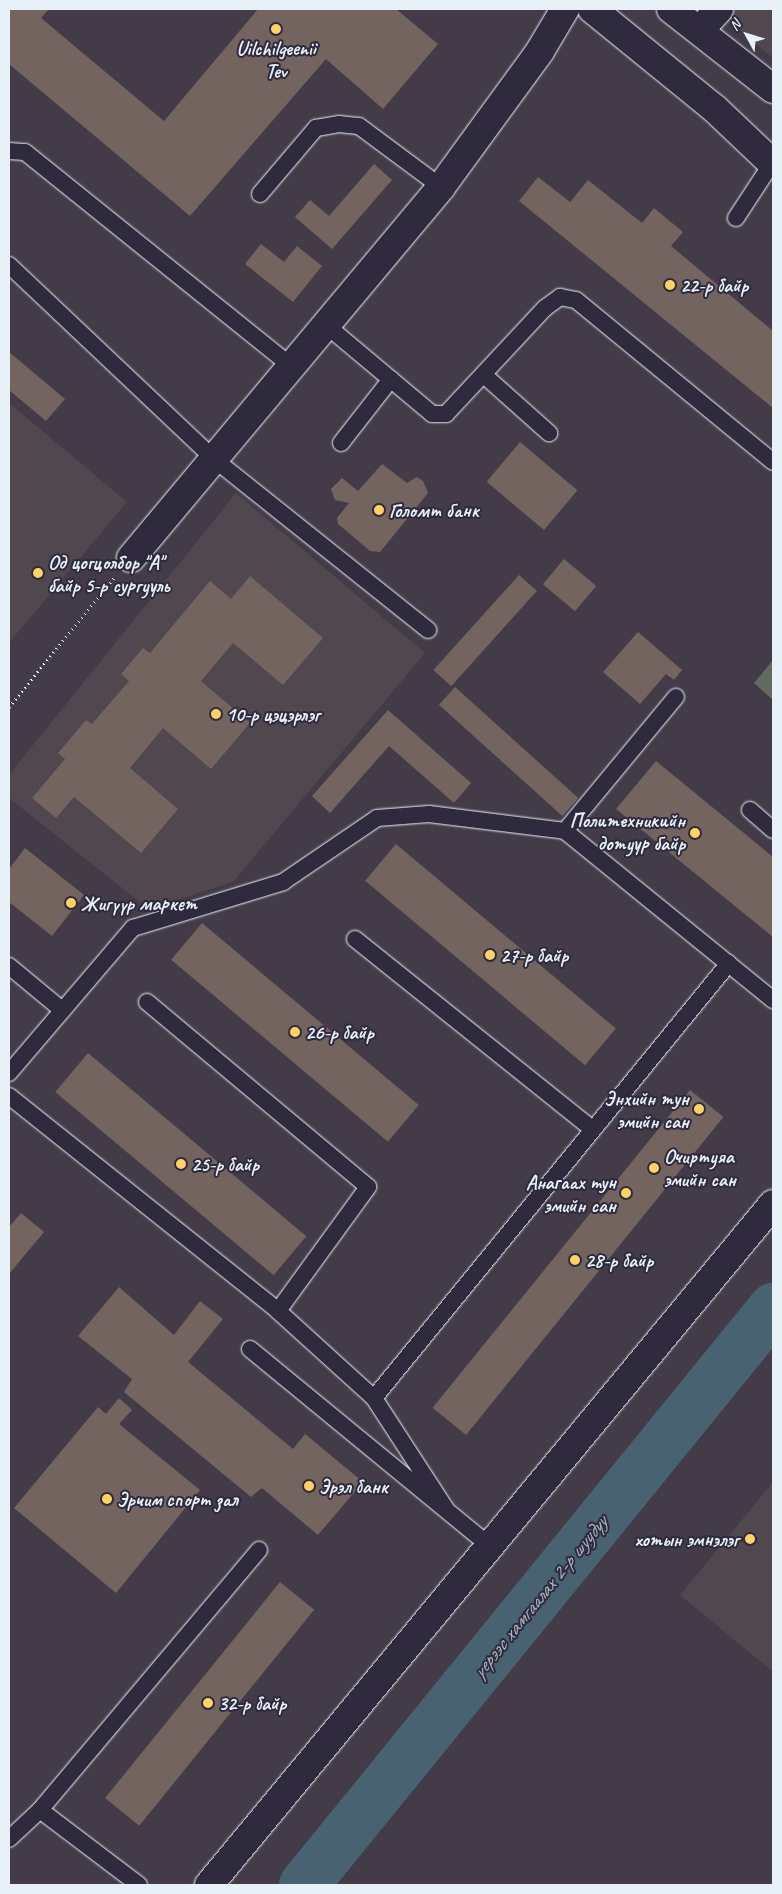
<!DOCTYPE html>
<meta charset="utf-8">
<style>
body{margin:0}
#map{position:relative;width:782px;height:1894px;overflow:hidden;background:#433b48;font-family:Caveat,sans-serif}
div>[style]{position:absolute}
.built>*{inset:0;background:#51474f}
.green>*{inset:0;background:#606a5e}
.river>*{height:50px;margin:-25px;padding:0 25px;transform-origin:25px;border-radius:25px;background:#496271}
.building>*{inset:0;background:#736460;transform-origin:0 0}
.path>*{height:3px;margin-top:-1.5px;transform-origin:0;background:repeating-linear-gradient(90deg,#e8f1f8 0 1px,transparent 0 5px)}
.roads{filter:drop-shadow(0 0 1px #e8f1f8) drop-shadow(0 0 1px #e8f1f8)}
.lane>*{height:16px;margin:-8px;padding:0 8px;transform-origin:8px;border-radius:8px;background:#2f2a3d}
.street>*{height:28px;margin:-14px;padding:0 14px;transform-origin:14px;border-radius:14px;background:#2f2a3d}
.secondary>*{height:28px;margin:-14px;padding:0 14px;transform-origin:14px;border-radius:14px;background:#2f2a3d}
.dots>*{width:14px;height:14px;translate:-50% -50%;box-sizing:border-box;border:2px solid #2f2a3d;border-radius:50%}
span{translate:-50% -50%;white-space:nowrap;text-align:center;line-height:1.15;-webkit-text-stroke:4px #2f2a3d;paint-order:stroke}
.poi-label{font-size:20px;color:#e8f1f8;font-weight:700}
.left{translate:0 -50%;text-align:left}
.right{translate:-100% -50%;text-align:right}
.water-label{font-size:21px;color:#a8b8c2;font-style:italic}
.frame{position:absolute;inset:0;border:10px solid #e8f1f8;pointer-events:none}
.north{position:absolute;left:722px;top:10px;width:50px;height:50px;-webkit-text-stroke:4px #2f2a3d;paint-order:stroke;rotate:309deg;font-size:14px;font-weight:700;line-height:20px;text-align:center;color:#e8f1f8}
.north::after{content:'';display:block;margin:auto;width:18px;height:22px;background:#e8f1f8;clip-path:polygon(50% 0,100% 100%,50% 72%,0 100%)}
</style>
<div id="map">
<div class="built">
<i style="clip-path:polygon(717px 9px,773px 9px,773px 58px,751px 40px)"></i>
<i style="clip-path:polygon(9px 403px,127px 502px,9px 643px)"></i>
<i style="clip-path:polygon(236px 493px,425px 653px,233px 882px,164px 904px,141px 903px,9px 798px,9px 775px)"></i>
<i style="clip-path:polygon(773px 1482px,773px 1672px,680px 1595px)"></i>
</div>
<div class="green">
<i style="clip-path:polygon(773px 660px,773px 700px,754px 683px)"></i>
</div>
<div class="river">
<i style="left:304px;top:1885px;width:744px;rotate:-50.89deg"></i>
</div>
<div class="building">
<i style="clip-path:polygon(9px 9px,49px 9px,41px 18px,164px 121px,258px 9px,396px 9px,438px 44px,383px 109px,326px 59px,190px 216px,9px 64px)"></i>
<i style="clip-path:polygon(374px 164px,392px 180px,332px 249px,295px 217px,310px 200px,329px 216px)"></i>
<i style="clip-path:polygon(538px 177px,570px 202px,588px 180px,642px 223px,654px 208px,683px 232px,671px 246px,773px 331px,773px 408px,519px 201px)"></i>
<i style="clip-path:polygon(261px 244px,284px 262px,297px 246px,322px 266px,293px 302px,245px 264px)"></i>
<i style="clip-path:polygon(9px 352px,65px 399px,46px 421px,9px 390px)"></i>
<i style="left:520px;top:442px;width:75px;height:52px;rotate:40deg"></i>
<i style="clip-path:polygon(382px 464px,407px 483px,417px 477px,423px 481px,428px 493px,380px 552px,370px 551px,338px 524px,337px 518px,349px 503px,335px 500px,331px 489px,342px 478px,358px 491px)"></i>
<i style="left:564px;top:559px;width:42px;height:33px;rotate:40deg"></i>
<i style="left:519px;top:575px;width:24px;height:128px;rotate:42deg"></i>
<i style="clip-path:polygon(250px 576px,323px 638px,283px 685px,233px 643px,201px 681px,250px 723px,211px 769px,163px 728px,130px 768px,178px 809px,141px 853px,74px 797px,56px 818px,32px 798px,65px 759px,58px 753px,86px 720px,92px 724px,129px 681px,121px 674px,143px 648px,150px 653px,210px 581px,231px 599px)"></i>
<i style="clip-path:polygon(638px 632px,682px 670px,674px 680px,666px 674px,640px 704px,603px 672px)"></i>
<i style="left:455px;top:687px;width:166px;height:24px;rotate:42deg"></i>
<i style="clip-path:polygon(388px 710px,471px 783px,454px 803px,389px 746px,330px 813px,312px 796px)"></i>
<i style="clip-path:polygon(656px 761px,773px 857px,773px 937px,616px 809px)"></i>
<i style="left:396px;top:844px;width:287px;height:48px;rotate:40deg"></i>
<i style="clip-path:polygon(25px 848px,84px 895px,52px 936px,9px 902px,9px 869px)"></i>
<i style="left:202px;top:923px;width:283px;height:48px;rotate:40deg"></i>
<i style="left:88px;top:1053px;width:285px;height:51px;rotate:40deg"></i>
<i style="left:690px;top:1090px;width:43px;height:409px;rotate:39deg"></i>
<i style="clip-path:polygon(21px 1213px,44px 1232px,9px 1274px,9px 1227px)"></i>
<i style="clip-path:polygon(119px 1287px,174px 1335px,200px 1301px,223px 1319px,188px 1362px,293px 1449px,305px 1434px,363px 1482px,318px 1535px,262px 1488px,251px 1497px,124px 1392px,132px 1379px,78px 1336px)"></i>
<i style="clip-path:polygon(119px 1398px,132px 1410px,119px 1424px,200px 1490px,116px 1593px,14px 1508px,98px 1407px,106px 1414px)"></i>
<i style="left:280px;top:1582px;width:44px;height:278px;rotate:39deg"></i>
</div>
<div class="path">
<i style="left:9px;top:707px;width:166px;rotate:-50.9deg"></i>
</div>
<div class="roads">
<div class="lane">
<i style="left:9px;top:151px;width:16px;rotate:4deg"></i>
<i style="left:25px;top:152px;width:341px;rotate:38.8deg"></i>
<i style="left:260px;top:194px;width:87px;rotate:-49.7deg"></i>
<i style="left:316px;top:128px;width:23px;rotate:-10deg"></i>
<i style="left:339px;top:124px;width:20px;rotate:6deg"></i>
<i style="left:359px;top:126px;width:102px;rotate:36.6deg"></i>
<i style="left:736px;top:218px;width:66px;rotate:-56.8deg"></i>
<i style="left:9px;top:265px;width:282px;rotate:43.4deg"></i>
<i style="left:214px;top:459px;width:274px;rotate:38.6deg"></i>
<i style="left:326px;top:325px;width:138px;rotate:40deg"></i>
<i style="left:432px;top:414px;width:14px"></i>
<i style="left:446px;top:414px;width:145px;rotate:-47deg"></i>
<i style="left:545px;top:308px;width:19px;rotate:-36deg"></i>
<i style="left:560px;top:297px;width:16px;rotate:11deg"></i>
<i style="left:576px;top:300px;width:255px;rotate:39.4deg"></i>
<i style="left:485px;top:376px;width:86px;rotate:41.7deg"></i>
<i style="left:341px;top:443px;width:81px;rotate:-52deg"></i>
<i style="left:750px;top:810px;width:30px;rotate:41deg"></i>
<i style="left:565px;top:831px;width:174px;rotate:-50.4deg"></i>
<i style="left:355px;top:939px;width:304px;rotate:38.7deg"></i>
<i style="left:9px;top:966px;width:69px;rotate:39.7deg"></i>
<i style="left:147px;top:1002px;width:288px;rotate:39.9deg"></i>
<i style="left:368px;top:1187px;width:153px;rotate:126deg"></i>
<i style="left:9px;top:1073px;width:191px;rotate:-49.5deg"></i>
<i style="left:133px;top:928px;width:157px;rotate:-17deg"></i>
<i style="left:283px;top:882px;width:114px;rotate:-34.2deg"></i>
<i style="left:377px;top:818px;width:52px;rotate:-4.4deg"></i>
<i style="left:429px;top:814px;width:137px;rotate:7.1deg"></i>
<i style="left:565px;top:831px;width:268px;rotate:39.1deg"></i>
<i style="left:9px;top:1096px;width:344px;rotate:38.6deg"></i>
<i style="left:278px;top:1311px;width:130px;rotate:42.2deg"></i>
<i style="left:250px;top:1349px;width:310px;rotate:39.4deg"></i>
<i style="left:446px;top:1509px;width:132px;rotate:-123deg"></i>
<i style="left:374px;top:1398px;width:561px;rotate:-50.78deg"></i>
<i style="left:40px;top:1810px;width:124px;rotate:37.1deg"></i>
<i style="left:9px;top:1839px;width:42px;rotate:-43.1deg"></i>
<i style="left:40px;top:1810px;width:340px;rotate:-49.9deg"></i>
</div>
<div class="street">
<i style="left:708px;top:21px;width:16px;rotate:-47deg"></i>
<i style="left:131px;top:558px;width:483px;rotate:-50.1deg"></i>
<i style="left:441px;top:187px;width:168px;rotate:-53.9deg"></i>
<i style="left:540px;top:51px;width:49px;rotate:-59.2deg"></i>
</div>
<div class="secondary">
<i style="left:592px;top:9px;width:157px;rotate:39.1deg"></i>
<i style="left:714px;top:108px;width:81px;rotate:43.5deg"></i>
<i style="left:671px;top:9px;width:130px;rotate:38.1deg"></i>
<i style="left:209px;top:1885px;width:884px;rotate:-50.37deg"></i>
</div>
</div>
<div class="dots">
<i style="left:276px;top:29px;background:#ffd166"></i>
<i style="left:670px;top:285px;background:#ffd166"></i>
<i style="left:379px;top:510px;background:#ffd166"></i>
<i style="left:38px;top:573px;background:#ffd166"></i>
<i style="left:216px;top:714px;background:#ffd166"></i>
<i style="left:695px;top:833px;background:#ffd166"></i>
<i style="left:71px;top:903px;background:#ffd166"></i>
<i style="left:490px;top:955px;background:#ffd166"></i>
<i style="left:295px;top:1032px;background:#ffd166"></i>
<i style="left:699px;top:1109px;background:#ffd166"></i>
<i style="left:181px;top:1164px;background:#ffd166"></i>
<i style="left:654px;top:1168px;background:#ffd166"></i>
<i style="left:626px;top:1193px;background:#ffd166"></i>
<i style="left:575px;top:1260px;background:#ffd166"></i>
<i style="left:309px;top:1486px;background:#ffd166"></i>
<i style="left:107px;top:1499px;background:#ffd166"></i>
<i style="left:750px;top:1539px;background:#ffd166"></i>
<i style="left:208px;top:1703px;background:#ffd166"></i>
</div>
<div class="poi-label">
<span style="left:276px;top:60px">Uilchilgeenii<br>Tev</span>
<span class="left" style="left:680px;top:285px">22-р байр</span>
<span class="left" style="left:389px;top:510px">Голомт банк</span>
<span class="left" style="left:48px;top:574px">Од цогцолбор "А"<br>байр 5-р сургууль</span>
<span class="left" style="left:226px;top:714px">10-р цэцэрлэг</span>
<span class="right" style="left:685px;top:832px">Политехникийн<br>дотуур байр</span>
<span class="left" style="left:81px;top:903px">Жигүүр маркет</span>
<span class="left" style="left:500px;top:955px">27-р байр</span>
<span class="left" style="left:305px;top:1032px">26-р байр</span>
<span class="right" style="left:689px;top:1110px">Энхийн тун<br>эмийн сан</span>
<span class="left" style="left:664px;top:1168px">Очиртуяа<br>эмийн сан</span>
<span class="left" style="left:191px;top:1164px">25-р байр</span>
<span class="right" style="left:616px;top:1194px">Анагаах тун<br>эмийн сан</span>
<span class="left" style="left:585px;top:1260px">28-р байр</span>
<span class="left" style="left:319px;top:1486px">Эрэл банк</span>
<span class="left" style="left:117px;top:1499px">Эрчим спорт зал</span>
<span class="right" style="left:739px;top:1539px">хотын эмнэлэг</span>
<span class="left" style="left:218px;top:1703px">32-р байр</span>
</div>
<div class="water-label">
<span style="left:539px;top:1597px;rotate:-51deg">үерээс хамгаалах 2-р шуудуу</span>
</div>
<div class="frame"></div>
<div class="north">N</div>
</div>
